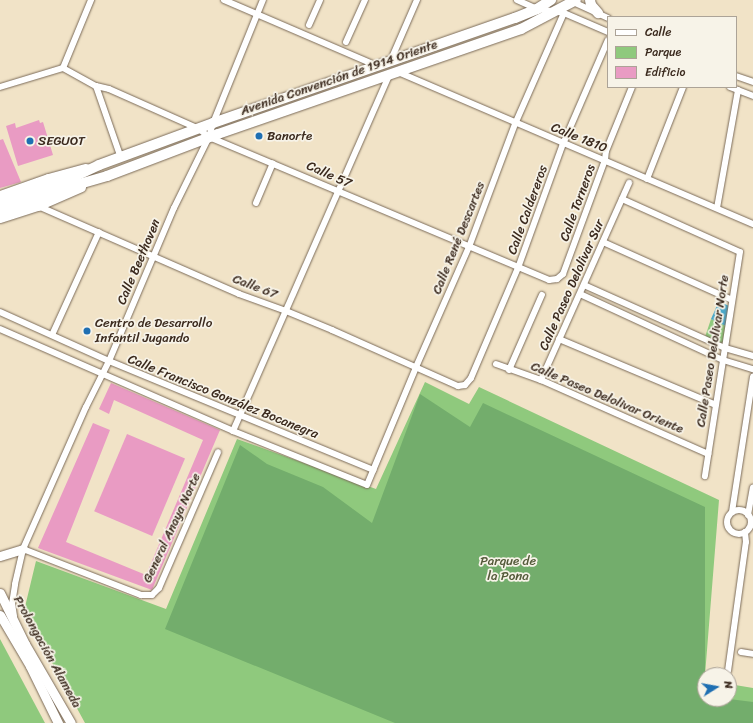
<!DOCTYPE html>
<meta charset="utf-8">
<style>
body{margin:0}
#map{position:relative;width:753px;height:723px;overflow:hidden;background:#f1e3c7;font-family:Sriracha,sans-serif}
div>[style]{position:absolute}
.green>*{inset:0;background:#8fc97d}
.forest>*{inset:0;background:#73ad6c}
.water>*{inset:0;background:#4aa7c9}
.building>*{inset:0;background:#e99bc3;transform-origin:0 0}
.roads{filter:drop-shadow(0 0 1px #7b6b59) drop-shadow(0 0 1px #7b6b59)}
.street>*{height:6px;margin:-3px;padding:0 3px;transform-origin:3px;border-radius:3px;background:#fff}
.street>.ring{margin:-3px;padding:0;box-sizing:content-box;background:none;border:6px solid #fff;border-radius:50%}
.secondary>*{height:9px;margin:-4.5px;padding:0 4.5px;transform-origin:4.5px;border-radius:4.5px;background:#fff}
.primary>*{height:10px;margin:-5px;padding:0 5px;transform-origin:5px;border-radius:5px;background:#fff}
.dots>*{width:11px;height:11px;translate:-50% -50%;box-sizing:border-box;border:2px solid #f7f3e8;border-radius:50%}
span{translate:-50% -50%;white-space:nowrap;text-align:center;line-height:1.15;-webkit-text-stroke:3.5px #f7f3e8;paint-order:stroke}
.street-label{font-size:13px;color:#3b2a1e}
.poi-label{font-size:13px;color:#3b2a1e}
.left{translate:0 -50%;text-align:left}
.park-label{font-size:13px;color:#545a3a}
.legend{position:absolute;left:607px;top:16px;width:130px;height:72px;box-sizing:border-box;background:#f7f3e8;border:1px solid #aca397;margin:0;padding:5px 7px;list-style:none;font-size:12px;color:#3b2a1e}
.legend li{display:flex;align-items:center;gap:8px;height:20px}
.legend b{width:20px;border:1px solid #aca397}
.north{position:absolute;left:697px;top:667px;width:40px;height:40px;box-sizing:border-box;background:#f7f3e8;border:1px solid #aca397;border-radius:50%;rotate:79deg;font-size:11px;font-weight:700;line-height:16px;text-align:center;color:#3b2a1e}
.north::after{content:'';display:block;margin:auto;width:14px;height:18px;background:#1f6fb2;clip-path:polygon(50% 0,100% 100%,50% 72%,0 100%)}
</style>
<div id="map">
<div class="green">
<i style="clip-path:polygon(711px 319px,728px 327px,725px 346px,705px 337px)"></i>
<i style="clip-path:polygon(425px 382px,469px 404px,479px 387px,719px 500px,705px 675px,705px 699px,729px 699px,729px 684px,753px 688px,753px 723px,85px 723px,24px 611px,36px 561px,166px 609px,237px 439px,376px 489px)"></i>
<i style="clip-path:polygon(0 639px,45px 723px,0 723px)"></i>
</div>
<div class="forest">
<i style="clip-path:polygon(420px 394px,470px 427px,483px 403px,705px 507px,705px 699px,729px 699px,753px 702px,753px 723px,395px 723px,165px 629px,240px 445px,267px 464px,323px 487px,372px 523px)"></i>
</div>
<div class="water">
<i style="clip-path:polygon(719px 301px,731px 307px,728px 327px,711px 319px)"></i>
</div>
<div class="building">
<i style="clip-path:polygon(39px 120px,40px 123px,43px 122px,53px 155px,18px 166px,6px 126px,15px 123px,16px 128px)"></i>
<i style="clip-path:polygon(3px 139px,21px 182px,0 188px,0 140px)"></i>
<i style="clip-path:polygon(111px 383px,220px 430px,152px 590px,38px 548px,93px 423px,110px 430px,66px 542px,146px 575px,203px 440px,114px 400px,109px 414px,99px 409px)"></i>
<i style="left:127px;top:434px;width:63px;height:84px;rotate:23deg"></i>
</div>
<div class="roads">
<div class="street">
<i style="left:224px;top:0;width:167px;rotate:23.3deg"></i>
<i style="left:517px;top:0;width:22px;rotate:24deg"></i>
<i style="left:537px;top:9px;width:27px;rotate:8deg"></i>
<i style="left:564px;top:13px;width:48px;rotate:23.4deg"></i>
<i style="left:571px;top:1px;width:41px;rotate:24.7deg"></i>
<i style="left:309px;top:25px;width:27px;rotate:-66deg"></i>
<i style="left:346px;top:42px;width:46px;rotate:-65.7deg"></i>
<i style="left:390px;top:62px;width:68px;rotate:-66.5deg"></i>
<i style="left:63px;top:68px;width:74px;rotate:-67.6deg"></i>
<i style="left:398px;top:72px;width:386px;rotate:23.2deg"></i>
<i style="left:736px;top:76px;width:18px;rotate:19deg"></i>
<i style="left:96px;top:86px;width:76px;rotate:70.9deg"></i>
<i style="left:0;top:87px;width:66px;rotate:-16.8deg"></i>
<i style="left:63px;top:68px;width:38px;rotate:29deg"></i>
<i style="left:96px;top:86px;width:13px;rotate:13deg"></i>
<i style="left:109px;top:89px;width:98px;rotate:24deg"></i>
<i style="left:199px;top:129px;width:13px;rotate:39deg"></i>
<i style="left:209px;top:137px;width:369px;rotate:22.8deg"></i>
<i style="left:549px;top:280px;width:8px;rotate:-7deg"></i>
<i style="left:557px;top:279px;width:8px;rotate:-40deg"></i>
<i style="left:563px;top:274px;width:121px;rotate:-69.8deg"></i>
<i style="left:605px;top:160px;width:9px;rotate:-84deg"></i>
<i style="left:606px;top:151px;width:69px;rotate:-67.9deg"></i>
<i style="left:730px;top:87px;width:25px;rotate:21deg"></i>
<i style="left:647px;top:179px;width:99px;rotate:-68.6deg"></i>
<i style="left:622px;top:199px;width:129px;rotate:24.2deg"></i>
<i style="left:740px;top:252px;width:227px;rotate:98.9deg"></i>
<i style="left:256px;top:203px;width:43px;rotate:-67deg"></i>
<i style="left:38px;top:206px;width:219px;rotate:23.6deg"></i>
<i style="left:239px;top:294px;width:50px;rotate:19.9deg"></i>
<i style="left:286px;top:311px;width:50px;rotate:22.4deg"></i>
<i style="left:332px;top:330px;width:138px;rotate:24deg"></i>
<i style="left:458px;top:386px;width:7px;rotate:-8deg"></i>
<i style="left:465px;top:385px;width:9px;rotate:-49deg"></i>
<i style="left:471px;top:378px;width:120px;rotate:-66.9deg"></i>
<i style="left:518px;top:268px;width:132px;rotate:-70.1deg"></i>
<i style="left:563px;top:144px;width:113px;rotate:-66.6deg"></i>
<i style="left:717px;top:208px;width:120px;rotate:-79.9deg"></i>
<i style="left:603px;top:242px;width:141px;rotate:24.2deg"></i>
<i style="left:584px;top:285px;width:154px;rotate:24.1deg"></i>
<i style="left:725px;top:348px;width:29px;rotate:16deg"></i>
<i style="left:580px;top:294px;width:157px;rotate:24.8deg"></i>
<i style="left:723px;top:360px;width:31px;rotate:17deg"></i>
<i style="left:0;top:312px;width:120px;rotate:24.2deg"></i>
<i style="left:109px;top:361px;width:286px;rotate:22.4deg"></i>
<i style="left:0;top:329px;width:254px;rotate:23.6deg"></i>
<i style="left:233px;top:431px;width:144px;rotate:21.9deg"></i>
<i style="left:367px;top:485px;width:128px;rotate:-67.4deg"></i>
<i style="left:416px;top:367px;width:131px;rotate:-66.2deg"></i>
<i style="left:469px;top:247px;width:131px;rotate:-69.5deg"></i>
<i style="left:515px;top:124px;width:121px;rotate:-66.2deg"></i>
<i style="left:52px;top:335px;width:113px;rotate:-65.5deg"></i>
<i style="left:559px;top:339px;width:170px;rotate:22.8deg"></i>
<i style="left:496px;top:364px;width:48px;rotate:19.6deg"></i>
<i style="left:541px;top:380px;width:183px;rotate:23.9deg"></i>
<i style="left:509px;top:370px;width:82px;rotate:-66.3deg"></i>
<i style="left:541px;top:380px;width:216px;rotate:-65.9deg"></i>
<i style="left:233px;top:431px;width:390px;rotate:-66.3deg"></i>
<i class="ring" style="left:727px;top:510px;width:18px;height:18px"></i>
<i style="left:732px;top:512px;width:137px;rotate:-81.2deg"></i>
<i style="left:748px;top:515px;width:28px;rotate:-80deg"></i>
<i style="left:23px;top:549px;width:127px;rotate:21.3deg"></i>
<i style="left:141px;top:595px;width:11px"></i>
<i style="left:152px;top:595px;width:10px;rotate:-45deg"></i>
<i style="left:159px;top:588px;width:148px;rotate:-66.5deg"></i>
<i style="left:14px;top:616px;width:12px;rotate:-99deg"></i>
<i style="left:12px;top:604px;width:20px;rotate:-81deg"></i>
<i style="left:15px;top:584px;width:36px;rotate:-77deg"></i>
<i style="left:23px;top:549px;width:155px;rotate:-66.1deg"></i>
<i style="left:86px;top:407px;width:51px;rotate:-63.4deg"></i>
<i style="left:109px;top:361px;width:166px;rotate:-67deg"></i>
<i style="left:174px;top:208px;width:79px;rotate:-63.8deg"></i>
<i style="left:209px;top:137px;width:15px;rotate:-74deg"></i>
<i style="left:213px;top:123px;width:133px;rotate:-67.9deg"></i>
<i style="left:741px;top:652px;width:12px;rotate:9deg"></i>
<i style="left:728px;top:671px;width:130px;rotate:-82.1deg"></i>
<i style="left:746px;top:542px;width:10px;rotate:-96deg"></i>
</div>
<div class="secondary">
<i style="left:0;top:195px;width:51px;rotate:-19.5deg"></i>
<i style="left:48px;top:178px;width:39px;rotate:-15deg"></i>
<i style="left:0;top:218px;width:40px;rotate:-18deg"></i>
<i style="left:38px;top:206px;width:47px;rotate:-23.8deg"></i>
<i style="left:0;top:556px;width:24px;rotate:-17deg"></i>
<i style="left:0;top:593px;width:57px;rotate:63.9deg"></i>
<i style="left:25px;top:644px;width:91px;rotate:59.8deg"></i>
<i style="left:0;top:615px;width:59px;rotate:59.5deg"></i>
<i style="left:30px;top:666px;width:64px;rotate:63.8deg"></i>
</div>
<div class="primary">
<i style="left:590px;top:0;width:5px;rotate:79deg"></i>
<i style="left:591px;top:5px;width:11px;rotate:49deg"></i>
<i style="left:0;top:203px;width:71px;rotate:-18.9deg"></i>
<i style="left:67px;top:180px;width:35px;rotate:-25deg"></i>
<i style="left:99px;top:165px;width:121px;rotate:-20.2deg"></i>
<i style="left:213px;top:123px;width:320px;rotate:-19.2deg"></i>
<i style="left:515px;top:18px;width:24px;rotate:-22deg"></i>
<i style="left:537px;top:9px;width:17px;rotate:-33deg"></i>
<i style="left:0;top:211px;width:66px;rotate:-19.5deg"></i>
<i style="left:62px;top:189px;width:47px;rotate:-16.1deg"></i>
<i style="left:107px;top:176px;width:119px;rotate:-20.7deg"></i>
<i style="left:218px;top:134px;width:321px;rotate:-19.1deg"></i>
<i style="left:521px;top:29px;width:62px;rotate:-27.8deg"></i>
</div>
</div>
<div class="dots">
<i style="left:259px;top:136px;background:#1f6fb2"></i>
<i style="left:30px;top:141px;background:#1f6fb2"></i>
<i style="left:87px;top:331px;background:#1f6fb2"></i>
</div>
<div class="street-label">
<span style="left:339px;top:78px;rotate:-19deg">Avenida Convención de 1914 Oriente</span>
<span style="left:579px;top:138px;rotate:22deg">Calle 1810</span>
<span style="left:329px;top:175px;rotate:24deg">Calle 57</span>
<span style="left:578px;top:203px;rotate:-70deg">Calle Torneros</span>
<span style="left:528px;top:210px;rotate:-70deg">Calle Caldereros</span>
<span style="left:459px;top:238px;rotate:-68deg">Calle René Descartes</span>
<span style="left:139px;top:262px;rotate:-67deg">Calle Beethoven</span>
<span style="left:572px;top:285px;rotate:-66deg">Calle Paseo Delolivar Sur</span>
<span style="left:255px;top:287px;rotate:21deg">Calle 67</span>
<span style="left:713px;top:351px;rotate:-81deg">Calle Paseo Delolivar Norte</span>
<span style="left:223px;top:397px;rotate:22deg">Calle Francisco González Bocanegra</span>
<span style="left:607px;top:398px;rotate:23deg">Calle Paseo Delolivar Oriente</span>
<span style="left:172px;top:528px;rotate:-65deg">General Anaya Norte</span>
<span style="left:47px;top:652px;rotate:61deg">Prolongación Alameda</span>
</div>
<div class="poi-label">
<span class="left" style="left:267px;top:136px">Banorte</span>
<span class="left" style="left:38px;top:141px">SEGUOT</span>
<span class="left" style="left:95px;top:331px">Centro de Desarrollo<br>Infantil Jugando</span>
</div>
<div class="park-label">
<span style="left:508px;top:569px">Parque de<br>la Pona</span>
</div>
<ul class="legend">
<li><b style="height:5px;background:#fff"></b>Calle</li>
<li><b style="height:11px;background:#8fc97d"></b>Parque</li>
<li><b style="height:11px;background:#e99bc3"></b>Edificio</li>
</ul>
<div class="north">N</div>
</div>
